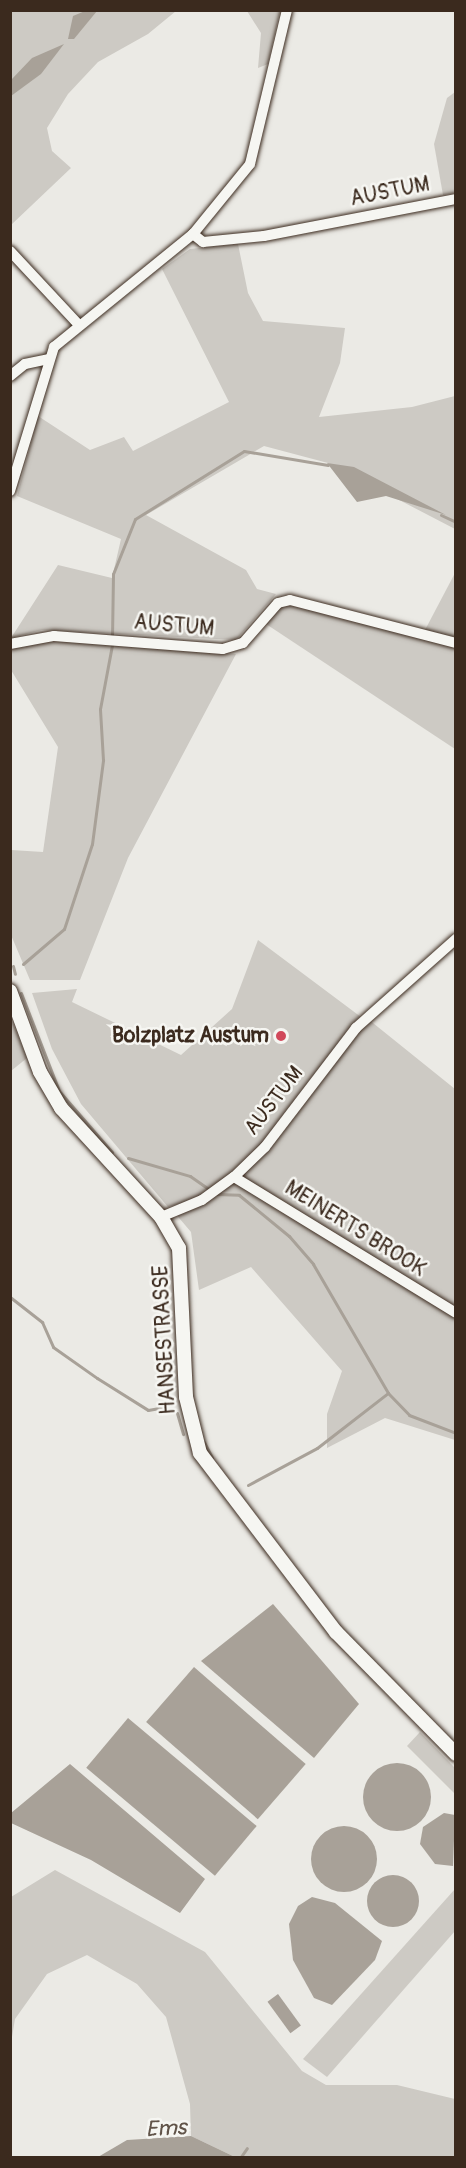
<!DOCTYPE html>
<style>
body{margin:0}
#map{position:relative;width:466px;height:2168px;overflow:hidden;background:#ebeae5;font-family:Pangolin,sans-serif}
div>[style]{position:absolute}
.green>*{inset:0;background:#cdcac4}
.water>*{inset:0;background:#a8a198;transform-origin:0 0}
.round{border-radius:50%}
.stream>*{height:3px;margin:-1.5px;padding:0 1.5px;transform-origin:1.5px;border-radius:1.5px;background:#a8a198}
.roads{filter:drop-shadow(0 0 2px #3b2a1e) drop-shadow(0 0 2px #3b2a1e)}
.street>*{height:10px;margin:-5px;padding:0 5px;transform-origin:5px;border-radius:5px;background:#f6f6f2}
.secondary>*{height:14px;margin:-7px;padding:0 7px;transform-origin:7px;border-radius:7px;background:#f6f6f2}
.dots>*{width:16px;height:16px;translate:-50% -50%;box-sizing:border-box;border:3px solid #f6f6f2;border-radius:50%}
span{translate:-50% -50%;white-space:nowrap;text-align:center;line-height:1.15;-webkit-text-stroke:5px #f6f6f2;paint-order:stroke}
.street-label{font-size:21px;color:#3b2a1e}
.poi-label{font-size:21px;color:#3b2a1e;font-weight:700}
.right{translate:-100% -50%;text-align:right}
.water-label{font-size:22px;color:#615449;font-style:italic}
.frame{position:absolute;inset:0;border:12px solid #3b2a1e;pointer-events:none}
</style>
<div id="map">
<div class="green">
<i style="clip-path:polygon(11px 11px,176px 11px,148px 34px,98px 62px,68px 94px,47px 128px,52px 151px,71px 168px,11px 225px)"></i>
<i style="clip-path:polygon(247px 11px,280px 11px,268px 64px,258px 68px,261px 33px)"></i>
<i style="clip-path:polygon(455px 92px,455px 193px,443px 195px,434px 144px,447px 98px)"></i>
<i style="clip-path:polygon(238px 244px,248px 293px,263px 321px,345px 328px,340px 363px,319px 417px,412px 407px,455px 396px,455px 529px,328px 463px,264px 446px,146px 515px,246px 570px,257px 589px,276px 594px,236px 640px,42px 630px,11px 638px,58px 565px,112px 578px,121px 539px,17px 496px,38px 416px,90px 450px,124px 437px,133px 451px,229px 402px,162px 269px,190px 249px)"></i>
<i style="clip-path:polygon(455px 573px,455px 637px,425px 630px)"></i>
<i style="clip-path:polygon(290px 603px,455px 647px,455px 749px,266px 624px,280px 605px)"></i>
<i style="clip-path:polygon(43px 640px,236px 654px,128px 858px,80px 980px,30px 980px,11px 935px,11px 850px,43px 852px,58px 747px,11px 670px,11px 648px)"></i>
<i style="clip-path:polygon(258px 940px,361px 1017px,263px 1146px,199px 1198px,168px 1207px,81px 1104px,52px 1049px,32px 993px,77px 989px,72px 1002px,181px 1055px,232px 1009px)"></i>
<i style="clip-path:polygon(10px 1016px,27px 1058px,11px 1071px,10px 1071px)"></i>
<i style="clip-path:polygon(368px 1019px,455px 1089px,455px 1440px,385px 1418px,327px 1448px,327px 1414px,342px 1371px,251px 1267px,199px 1290px,191px 1232px,174px 1212px,235px 1180px)"></i>
<i style="clip-path:polygon(420px 1732px,455px 1768px,455px 1794px,407px 1746px)"></i>
<i style="clip-path:polygon(55px 1870px,205px 1952px,302px 2071px,326px 2085px,397px 2085px,455px 2099px,455px 2157px,235px 2157px,191px 2136px,190px 2104px,166px 2017px,137px 1984px,87px 1955px,47px 1974px,15px 2019px,11px 2043px,11px 1897px)"></i>
<i style="clip-path:polygon(455px 1889px,455px 1931px,327px 2077px,303px 2059px)"></i>
</div>
<div class="water">
<i style="clip-path:polygon(85px 11px,97px 11px,74px 39px,68px 39px,73px 16px)"></i>
<i style="clip-path:polygon(64px 44px,41px 74px,11px 96px,11px 80px,32px 58px)"></i>
<i style="clip-path:polygon(327px 463px,354px 467px,446px 515px,386px 496px,357px 502px)"></i>
<i style="clip-path:polygon(273px 1604px,359px 1704px,314px 1758px,201px 1661px)"></i>
<i style="left:194px;top:1667px;width:148px;height:73px;rotate:41deg"></i>
<i style="left:128px;top:1718px;width:168px;height:65px;rotate:40deg"></i>
<i class="round" style="left:363px;top:1763px;width:68px;height:68px"></i>
<i style="clip-path:polygon(70px 1764px,205px 1879px,180px 1913px,91px 1860px,11px 1823px,11px 1813px)"></i>
<i style="clip-path:polygon(444px 1813px,455px 1815px,453px 1866px,435px 1864px,420px 1844px,423px 1827px)"></i>
<i class="round" style="left:311px;top:1826px;width:66px;height:66px"></i>
<i class="round" style="left:367px;top:1875px;width:52px;height:52px"></i>
<i style="clip-path:polygon(312px 1897px,335px 1903px,382px 1941px,375px 1960px,332px 2005px,314px 1998px,293px 1960px,289px 1924px,298px 1906px)"></i>
<i style="left:278px;top:1994px;width:39px;height:13px;rotate:54deg"></i>
<i style="clip-path:polygon(191px 2136px,235px 2157px,98px 2157px,127px 2140px)"></i>
</div>
<div class="stream">
<i style="left:441px;top:515px;width:17px;rotate:25deg"></i>
<i style="left:112px;top:638px;width:64px;rotate:-89.1deg"></i>
<i style="left:113px;top:574px;width:59px;rotate:-68.2deg"></i>
<i style="left:135px;top:519px;width:128px;rotate:-32deg"></i>
<i style="left:244px;top:451px;width:85px;rotate:9.5deg"></i>
<i style="left:23px;top:964px;width:54px;rotate:-40.5deg"></i>
<i style="left:64px;top:929px;width:89px;rotate:-71.8deg"></i>
<i style="left:92px;top:844px;width:85px;rotate:-82.5deg"></i>
<i style="left:103px;top:760px;width:51px;rotate:-93.4deg"></i>
<i style="left:100px;top:709px;width:65px;rotate:-79.4deg"></i>
<i style="left:13px;top:966px;width:8px;rotate:76deg"></i>
<i style="left:21px;top:993px;width:105px;rotate:68.8deg"></i>
<i style="left:59px;top:1091px;width:81px;rotate:49deg"></i>
<i style="left:128px;top:1158px;width:65px;rotate:16.2deg"></i>
<i style="left:190px;top:1176px;width:24px;rotate:35deg"></i>
<i style="left:215px;top:1194px;width:24px;rotate:2deg"></i>
<i style="left:239px;top:1195px;width:65px;rotate:39.4deg"></i>
<i style="left:289px;top:1236px;width:37px;rotate:49deg"></i>
<i style="left:313px;top:1264px;width:149px;rotate:59.8deg"></i>
<i style="left:388px;top:1393px;width:30px;rotate:46deg"></i>
<i style="left:409px;top:1415px;width:50px;rotate:21deg"></i>
<i style="left:10px;top:1297px;width:41px;rotate:38deg"></i>
<i style="left:42px;top:1322px;width:27px;rotate:66deg"></i>
<i style="left:53px;top:1347px;width:54px;rotate:35.2deg"></i>
<i style="left:97px;top:1378px;width:60px;rotate:32.1deg"></i>
<i style="left:148px;top:1410px;width:17px;rotate:-10deg"></i>
<i style="left:177px;top:1413px;width:22px;rotate:74deg"></i>
<i style="left:204px;top:1442px;width:18px;rotate:63deg"></i>
<i style="left:248px;top:1485px;width:78px;rotate:-28.2deg"></i>
<i style="left:317px;top:1448px;width:90px;rotate:-37.8deg"></i>
<i style="left:240px;top:2158px;width:12px;rotate:-55deg"></i>
</div>
<div class="roads">
<div class="street">
<i style="left:193px;top:234px;width:13px;rotate:39deg"></i>
<i style="left:203px;top:242px;width:61px;rotate:-5.6deg"></i>
<i style="left:264px;top:236px;width:196px;rotate:-10.9deg"></i>
<i style="left:10px;top:251px;width:101px;rotate:47deg"></i>
<i style="left:10px;top:376px;width:19px;rotate:-39deg"></i>
<i style="left:25px;top:364px;width:25px;rotate:-12deg"></i>
<i style="left:10px;top:491px;width:151px;rotate:-73deg"></i>
<i style="left:54px;top:347px;width:179px;rotate:-39.1deg"></i>
<i style="left:193px;top:234px;width:90px;rotate:-50.8deg"></i>
<i style="left:250px;top:164px;width:158px;rotate:-76.5deg"></i>
<i style="left:10px;top:644px;width:45px;rotate:-10.3deg"></i>
<i style="left:54px;top:636px;width:169px;rotate:4.4deg"></i>
<i style="left:223px;top:649px;width:21px;rotate:-17deg"></i>
<i style="left:243px;top:643px;width:53px;rotate:-48.8deg"></i>
<i style="left:278px;top:603px;width:12px;rotate:-14deg"></i>
<i style="left:290px;top:600px;width:171px;rotate:14.5deg"></i>
<i style="left:234px;top:1177px;width:260px;rotate:31.5deg"></i>
<i style="left:161px;top:1217px;width:44px;rotate:-22.5deg"></i>
<i style="left:202px;top:1200px;width:39px;rotate:-36deg"></i>
<i style="left:234px;top:1177px;width:43px;rotate:-44.1deg"></i>
<i style="left:265px;top:1147px;width:150px;rotate:-52.6deg"></i>
<i style="left:356px;top:1028px;width:134px;rotate:-41.7deg"></i>
</div>
<div class="secondary">
<i style="left:10px;top:991px;width:86px;rotate:69.7deg"></i>
<i style="left:40px;top:1072px;width:42px;rotate:59.7deg"></i>
<i style="left:61px;top:1108px;width:148px;rotate:47.5deg"></i>
<i style="left:161px;top:1217px;width:36px;rotate:60deg"></i>
<i style="left:179px;top:1248px;width:149px;rotate:87.3deg"></i>
<i style="left:186px;top:1397px;width:58px;rotate:76deg"></i>
<i style="left:200px;top:1453px;width:225px;rotate:52.8deg"></i>
<i style="left:336px;top:1632px;width:171px;rotate:45.5deg"></i>
</div>
</div>
<div class="dots">
<i style="left:281px;top:1036px;background:#d1495b"></i>
</div>
<div class="street-label">
<span style="left:390px;top:192px;rotate:-11deg">AUSTUM</span>
<span style="left:174px;top:626px;rotate:5deg">AUSTUM</span>
<span style="left:274px;top:1101px;rotate:-52deg">AUSTUM</span>
<span style="left:355px;top:1229px;rotate:32deg">MEINERTS BROOK</span>
<span style="left:165px;top:1340px;rotate:-93deg">HANSESTRASSE</span>
</div>
<div class="poi-label">
<span class="right" style="left:269px;top:1036px">Bolzplatz Austum</span>
</div>
<div class="water-label">
<span style="left:166px;top:2129px;rotate:-3deg">Ems</span>
</div>
<div class="frame"></div>
</div>
